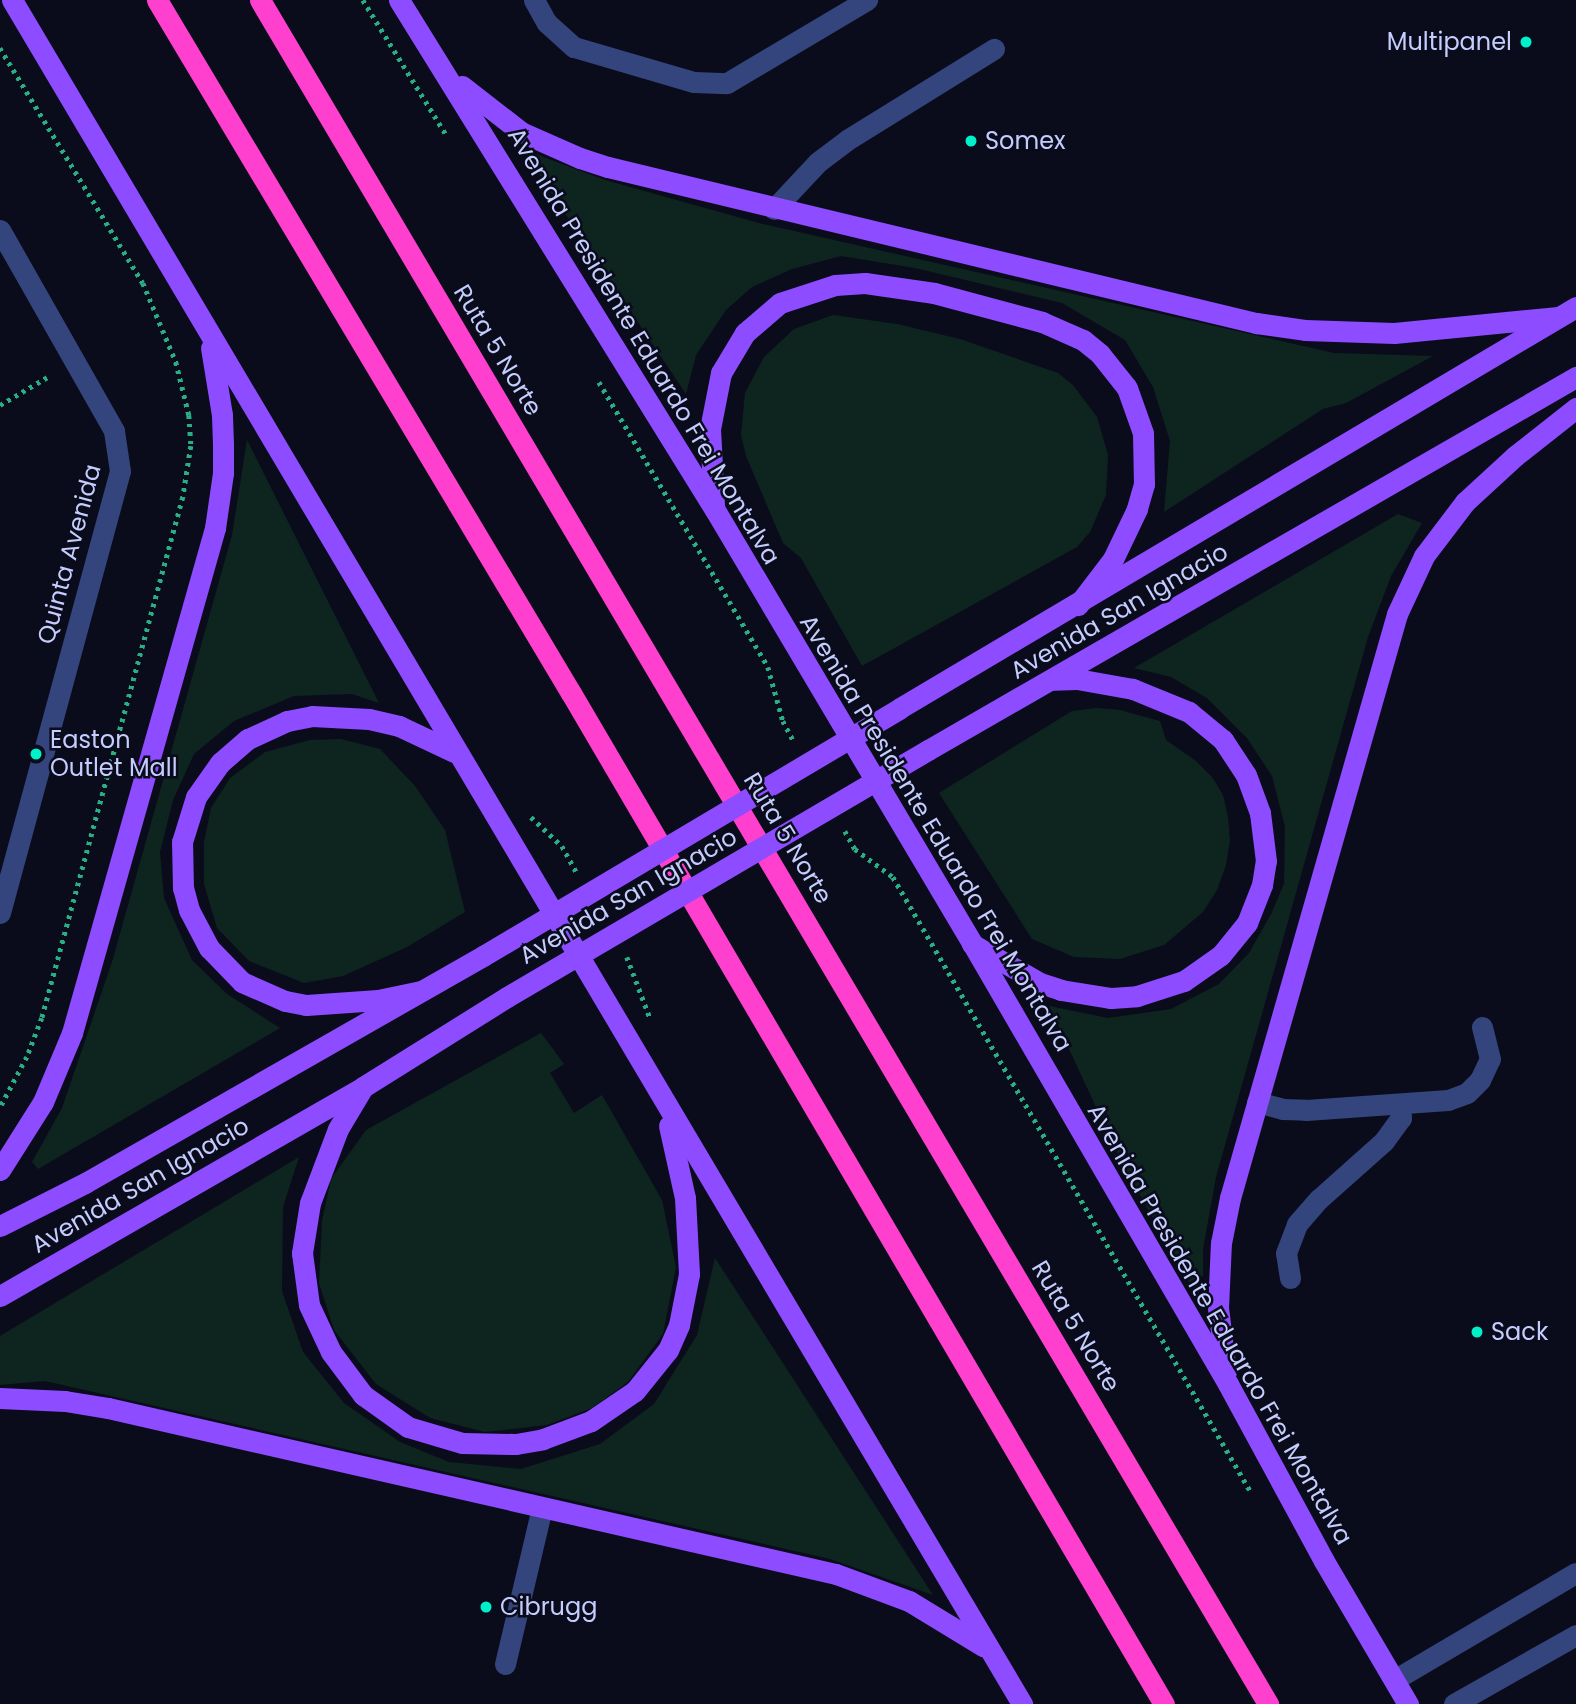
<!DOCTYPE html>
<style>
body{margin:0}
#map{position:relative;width:1576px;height:1704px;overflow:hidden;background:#0a0c1b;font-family:Poppins,sans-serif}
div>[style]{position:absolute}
.green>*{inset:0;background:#0d251e}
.path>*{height:4.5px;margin-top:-2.25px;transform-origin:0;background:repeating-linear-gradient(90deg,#29af84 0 3.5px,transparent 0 8.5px)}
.minor>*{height:21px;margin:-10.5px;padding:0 10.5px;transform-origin:10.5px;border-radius:10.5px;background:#34447c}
.major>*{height:21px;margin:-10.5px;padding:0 10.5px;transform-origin:10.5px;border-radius:10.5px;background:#8d4cff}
.highway>*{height:21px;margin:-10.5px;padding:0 10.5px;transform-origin:10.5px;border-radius:10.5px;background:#ff40ce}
.major-bridge>*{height:21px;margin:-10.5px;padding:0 10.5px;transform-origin:10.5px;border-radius:10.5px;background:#8d4cff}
.dots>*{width:19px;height:19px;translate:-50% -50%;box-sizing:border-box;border:4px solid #0a0c1b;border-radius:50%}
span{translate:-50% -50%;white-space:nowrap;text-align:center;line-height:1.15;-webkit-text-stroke:5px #0a0c1b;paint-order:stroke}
.poi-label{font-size:24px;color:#c5cdff}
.right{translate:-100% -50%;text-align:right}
.left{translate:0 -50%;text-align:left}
.street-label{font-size:24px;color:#c5cdff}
</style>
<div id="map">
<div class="green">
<i style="clip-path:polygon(522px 149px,605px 180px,759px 223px,1334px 353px,1433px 356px,1346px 403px,1323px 409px,1164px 512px,1170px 441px,1153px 387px,1125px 340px,1062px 303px,915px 268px,841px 256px,792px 269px,752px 287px,726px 310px,696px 355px,686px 394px)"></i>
<i style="clip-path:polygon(833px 315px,897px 324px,960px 339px,1058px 373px,1073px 385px,1097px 417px,1108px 455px,1106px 495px,1090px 532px,1077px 547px,862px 666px,801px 558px,783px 543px,746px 456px,741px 435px,745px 393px,764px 357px,794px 329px)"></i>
<i style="clip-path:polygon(247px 440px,379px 703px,352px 694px,294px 696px,234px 721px,194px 754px,173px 800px,160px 852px,164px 898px,192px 960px,227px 994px,280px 1028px,38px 1169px,32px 1162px,62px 1108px,112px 962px,232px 535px)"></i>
<i style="clip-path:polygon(1398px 514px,1422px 523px,1391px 576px,1368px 637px,1216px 1177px,1203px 1249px,1203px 1276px,1190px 1284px,1123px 1165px,1049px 1006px,1108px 1018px,1171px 1009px,1219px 984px,1249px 953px,1271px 914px,1284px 884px,1285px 827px,1272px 776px,1247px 738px,1207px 698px,1171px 677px,1134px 668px)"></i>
<i style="clip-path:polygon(1096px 708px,1120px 710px,1160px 721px,1166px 740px,1196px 761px,1212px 777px,1223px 795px,1228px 817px,1230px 840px,1226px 865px,1217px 890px,1203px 912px,1164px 945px,1120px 959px,1074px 957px,1032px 939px,939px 793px,1072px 711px)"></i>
<i style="clip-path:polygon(341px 739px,380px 749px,415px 786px,445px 830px,465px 912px,407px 947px,343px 976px,304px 983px,249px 961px,217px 928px,204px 884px,204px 842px,211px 808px,230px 778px,265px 752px,310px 740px)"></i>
<i style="clip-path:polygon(541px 1033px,564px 1064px,550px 1073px,574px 1113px,602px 1095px,662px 1200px,676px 1267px,663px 1334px,628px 1382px,592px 1408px,547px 1425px,485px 1432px,430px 1418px,376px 1384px,334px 1330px,319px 1283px,322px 1221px,331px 1179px,366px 1130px)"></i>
<i style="clip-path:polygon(299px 1157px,283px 1207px,282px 1291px,303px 1352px,344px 1403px,400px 1442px,449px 1462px,521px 1469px,600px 1444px,654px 1404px,697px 1335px,715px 1258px,933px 1595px,830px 1559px,45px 1381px,0 1385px,0 1336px)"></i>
</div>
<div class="path">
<i style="left:363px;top:0;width:160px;rotate:58.3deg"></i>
<i style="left:0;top:48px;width:275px;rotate:58.7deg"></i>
<i style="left:143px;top:283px;width:86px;rotate:67.3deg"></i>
<i style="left:176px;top:362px;width:55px;rotate:76.2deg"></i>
<i style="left:189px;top:415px;width:31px;rotate:86deg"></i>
<i style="left:191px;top:446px;width:52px;rotate:98.9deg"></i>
<i style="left:183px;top:497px;width:540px;rotate:105.14deg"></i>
<i style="left:42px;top:1018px;width:42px;rotate:111deg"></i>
<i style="left:27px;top:1057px;width:58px;rotate:117.9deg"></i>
<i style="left:599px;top:382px;width:331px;rotate:59.3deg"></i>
<i style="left:768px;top:667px;width:56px;rotate:74.5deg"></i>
<i style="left:783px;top:721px;width:24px;rotate:62deg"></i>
<i style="left:0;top:405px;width:59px;rotate:-30.5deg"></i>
<i style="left:531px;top:817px;width:42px;rotate:43.1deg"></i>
<i style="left:562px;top:846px;width:29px;rotate:61deg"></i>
<i style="left:845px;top:831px;width:21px;rotate:61deg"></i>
<i style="left:855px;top:849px;width:47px;rotate:36.4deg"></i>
<i style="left:893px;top:877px;width:712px;rotate:59.8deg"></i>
<i style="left:627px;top:957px;width:65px;rotate:69.3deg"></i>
</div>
<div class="minor">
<i style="left:534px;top:0;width:26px;rotate:61deg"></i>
<i style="left:547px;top:23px;width:36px;rotate:42deg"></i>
<i style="left:574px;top:47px;width:125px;rotate:16.3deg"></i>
<i style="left:694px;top:82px;width:33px;rotate:2deg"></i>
<i style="left:727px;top:83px;width:163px;rotate:-30.7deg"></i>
<i style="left:774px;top:209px;width:64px;rotate:-46.9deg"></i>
<i style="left:818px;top:162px;width:36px;rotate:-37deg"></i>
<i style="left:847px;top:140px;width:173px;rotate:-31.8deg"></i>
<i style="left:0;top:230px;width:231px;rotate:60.4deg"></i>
<i style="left:114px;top:431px;width:40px;rotate:81.5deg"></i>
<i style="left:120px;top:471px;width:458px;rotate:105.2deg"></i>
<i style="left:1257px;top:1102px;width:27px;rotate:15deg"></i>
<i style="left:1283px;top:1109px;width:23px;rotate:2deg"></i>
<i style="left:1306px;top:1110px;width:142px;rotate:-4deg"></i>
<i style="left:1448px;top:1100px;width:20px;rotate:-20deg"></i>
<i style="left:1467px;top:1093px;width:18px;rotate:-45deg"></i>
<i style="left:1480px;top:1080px;width:23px;rotate:-65deg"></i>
<i style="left:1490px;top:1059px;width:33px;rotate:-104deg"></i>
<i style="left:1290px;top:1278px;width:25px;rotate:-99deg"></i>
<i style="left:1286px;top:1253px;width:31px;rotate:-69deg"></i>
<i style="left:1297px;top:1224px;width:33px;rotate:-49deg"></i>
<i style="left:1319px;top:1199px;width:87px;rotate:-41.7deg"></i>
<i style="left:1384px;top:1141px;width:29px;rotate:-54deg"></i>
<i style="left:1401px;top:1118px;width:14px;rotate:-94deg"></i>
<i style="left:505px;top:1664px;width:160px;rotate:-76.7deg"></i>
<i style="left:1394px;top:1680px;width:211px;rotate:-30.5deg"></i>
<i style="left:1454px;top:1704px;width:140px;rotate:-29.5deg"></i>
</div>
<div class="major">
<i style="left:12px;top:0;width:1981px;rotate:59.34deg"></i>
<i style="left:399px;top:0;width:600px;rotate:58.22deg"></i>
<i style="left:715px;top:510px;width:504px;rotate:59.31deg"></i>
<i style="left:972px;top:943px;width:510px;rotate:59.86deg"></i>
<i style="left:1228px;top:1384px;width:201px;rotate:61.5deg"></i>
<i style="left:1324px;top:1561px;width:166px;rotate:59.6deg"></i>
<i style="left:462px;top:86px;width:75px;rotate:37.9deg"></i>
<i style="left:521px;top:132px;width:64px;rotate:23.8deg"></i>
<i style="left:580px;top:158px;width:29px;rotate:18deg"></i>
<i style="left:608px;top:167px;width:667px;rotate:13.54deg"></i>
<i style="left:1256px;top:323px;width:49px;rotate:8.1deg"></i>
<i style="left:1305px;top:330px;width:89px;rotate:1.9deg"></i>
<i style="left:1394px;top:333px;width:165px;rotate:-5.6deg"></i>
<i style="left:714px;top:505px;width:76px;rotate:-93deg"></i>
<i style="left:710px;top:429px;width:57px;rotate:-78.9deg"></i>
<i style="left:721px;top:373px;width:47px;rotate:-59deg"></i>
<i style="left:745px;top:333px;width:46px;rotate:-40.6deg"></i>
<i style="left:780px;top:303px;width:58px;rotate:-18.1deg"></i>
<i style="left:835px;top:285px;width:30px;rotate:-4deg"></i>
<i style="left:865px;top:283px;width:70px;rotate:8.2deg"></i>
<i style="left:934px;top:293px;width:112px;rotate:15deg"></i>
<i style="left:1042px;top:322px;width:45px;rotate:23.7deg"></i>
<i style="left:1083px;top:340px;width:22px;rotate:39deg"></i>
<i style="left:1100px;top:354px;width:43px;rotate:51.5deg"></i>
<i style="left:1127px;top:388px;width:48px;rotate:70.4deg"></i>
<i style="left:1143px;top:433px;width:51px;rotate:88.9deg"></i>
<i style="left:1144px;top:484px;width:26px;rotate:106deg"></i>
<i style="left:1137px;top:509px;width:55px;rotate:115.6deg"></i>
<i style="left:1113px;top:559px;width:58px;rotate:127.3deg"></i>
<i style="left:900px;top:708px;width:786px;rotate:-30.68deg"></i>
<i style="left:928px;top:750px;width:748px;rotate:-29.93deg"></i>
<i style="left:972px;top:944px;width:78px;rotate:29.8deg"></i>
<i style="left:1040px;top:983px;width:22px;rotate:18deg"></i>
<i style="left:1061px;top:990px;width:51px;rotate:9.1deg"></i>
<i style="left:1111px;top:998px;width:26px;rotate:-4deg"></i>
<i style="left:1137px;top:996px;width:49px;rotate:-17.7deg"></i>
<i style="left:1184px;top:981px;width:45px;rotate:-35.1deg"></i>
<i style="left:1221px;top:955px;width:41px;rotate:-50.9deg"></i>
<i style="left:1247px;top:923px;width:41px;rotate:-68.5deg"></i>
<i style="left:1262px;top:885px;width:24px;rotate:-81deg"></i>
<i style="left:1266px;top:861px;width:48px;rotate:-97.1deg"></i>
<i style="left:1260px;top:813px;width:40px;rotate:-110.2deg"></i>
<i style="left:1246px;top:775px;width:42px;rotate:-123.3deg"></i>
<i style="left:1223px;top:740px;width:44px;rotate:-140.5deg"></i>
<i style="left:1189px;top:712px;width:61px;rotate:-157.7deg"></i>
<i style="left:1133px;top:689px;width:57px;rotate:-169.9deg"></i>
<i style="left:1077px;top:679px;width:24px;rotate:178deg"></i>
<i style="left:421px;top:991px;width:44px;rotate:168.2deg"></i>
<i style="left:378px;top:1000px;width:72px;rotate:176deg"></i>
<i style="left:306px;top:1005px;width:21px;rotate:-169deg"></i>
<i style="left:285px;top:1001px;width:47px;rotate:-156.2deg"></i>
<i style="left:242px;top:982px;width:47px;rotate:-134.1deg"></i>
<i style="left:209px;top:948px;width:43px;rotate:-117.8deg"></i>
<i style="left:189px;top:910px;width:23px;rotate:-105deg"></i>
<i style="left:183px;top:888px;width:46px;rotate:-91.2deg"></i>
<i style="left:182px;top:842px;width:47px;rotate:-72.7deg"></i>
<i style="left:196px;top:797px;width:42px;rotate:-54.8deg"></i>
<i style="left:220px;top:763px;width:37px;rotate:-41deg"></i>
<i style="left:248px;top:739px;width:43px;rotate:-24.8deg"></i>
<i style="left:287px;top:721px;width:25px;rotate:-11deg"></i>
<i style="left:312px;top:716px;width:57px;rotate:3deg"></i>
<i style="left:369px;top:719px;width:31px;rotate:13deg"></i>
<i style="left:399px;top:726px;width:61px;rotate:25.3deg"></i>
<i style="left:363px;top:1087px;width:49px;rotate:120.8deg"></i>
<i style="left:338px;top:1129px;width:79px;rotate:110.7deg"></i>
<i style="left:310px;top:1203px;width:51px;rotate:99.1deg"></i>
<i style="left:302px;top:1253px;width:52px;rotate:82.3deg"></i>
<i style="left:309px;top:1305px;width:52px;rotate:64.9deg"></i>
<i style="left:331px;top:1352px;width:54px;rotate:53.3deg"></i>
<i style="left:363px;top:1395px;width:55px;rotate:35.4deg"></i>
<i style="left:408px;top:1427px;width:56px;rotate:16.5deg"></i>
<i style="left:462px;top:1443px;width:54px;rotate:1.1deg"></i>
<i style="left:516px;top:1444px;width:27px;rotate:-10deg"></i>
<i style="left:543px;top:1439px;width:51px;rotate:-20.6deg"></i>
<i style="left:591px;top:1421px;width:53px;rotate:-34.3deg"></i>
<i style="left:635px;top:1391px;width:53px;rotate:-51.2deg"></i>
<i style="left:668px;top:1350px;width:27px;rotate:-66deg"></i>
<i style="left:679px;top:1325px;width:52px;rotate:-78.9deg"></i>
<i style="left:689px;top:1274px;width:76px;rotate:-93deg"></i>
<i style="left:685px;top:1198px;width:74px;rotate:-102.5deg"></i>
<i style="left:0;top:1170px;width:80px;rotate:-57.7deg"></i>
<i style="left:43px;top:1102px;width:75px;rotate:-67.2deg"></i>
<i style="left:72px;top:1033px;width:525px;rotate:-74.19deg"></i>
<i style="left:215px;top:528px;width:56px;rotate:-81.7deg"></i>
<i style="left:223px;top:473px;width:29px;rotate:-90deg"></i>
<i style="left:223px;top:444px;width:29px;rotate:-92deg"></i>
<i style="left:222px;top:415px;width:68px;rotate:-99.3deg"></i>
<i style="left:0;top:1226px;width:95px;rotate:-26.8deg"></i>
<i style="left:85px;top:1183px;width:458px;rotate:-29.7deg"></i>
<i style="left:0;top:1296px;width:419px;rotate:-29.9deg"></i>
<i style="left:363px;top:1087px;width:170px;rotate:-32deg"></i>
<i style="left:1226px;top:1372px;width:64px;rotate:-97.1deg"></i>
<i style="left:1218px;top:1308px;width:65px;rotate:-87.4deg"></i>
<i style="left:1221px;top:1243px;width:46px;rotate:-78.7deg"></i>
<i style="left:1230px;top:1198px;width:607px;rotate:-74.04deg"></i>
<i style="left:1397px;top:614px;width:64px;rotate:-65deg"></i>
<i style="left:1424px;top:556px;width:68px;rotate:-52.8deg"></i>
<i style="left:1465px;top:502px;width:68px;rotate:-42.6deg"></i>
<i style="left:1515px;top:456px;width:78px;rotate:-38.2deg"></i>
<i style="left:0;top:1398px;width:65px;rotate:2.6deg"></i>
<i style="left:65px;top:1401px;width:44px;rotate:9.2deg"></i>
<i style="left:108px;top:1408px;width:747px;rotate:12.85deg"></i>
<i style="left:836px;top:1574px;width:78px;rotate:20.3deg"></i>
<i style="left:909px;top:1601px;width:87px;rotate:31.3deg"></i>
</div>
<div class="highway">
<i style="left:157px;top:0;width:807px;rotate:59.15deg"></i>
<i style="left:571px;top:693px;width:1172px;rotate:59.61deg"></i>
<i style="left:260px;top:0;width:1980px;rotate:59.39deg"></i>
</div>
<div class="major-bridge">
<i style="left:483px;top:956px;width:485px;rotate:-30.7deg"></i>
<i style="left:507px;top:997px;width:488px;rotate:-30.4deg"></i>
</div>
<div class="dots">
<i style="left:1526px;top:42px;background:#00f0c9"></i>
<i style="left:971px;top:141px;background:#00f0c9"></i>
<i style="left:36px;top:754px;background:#00f0c9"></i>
<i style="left:1477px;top:1332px;background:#00f0c9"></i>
<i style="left:486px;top:1607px;background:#00f0c9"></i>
</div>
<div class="poi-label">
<span class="right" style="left:1512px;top:42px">Multipanel</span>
<span class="left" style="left:985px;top:141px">Somex</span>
<span class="left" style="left:50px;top:754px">Easton<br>Outlet Mall</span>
<span class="left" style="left:1491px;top:1332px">Sack</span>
<span class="left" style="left:500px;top:1607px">Cibrugg</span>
</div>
<div class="street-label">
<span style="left:644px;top:346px;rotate:59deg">Avenida Presidente Eduardo Frei Montalva</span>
<span style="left:498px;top:350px;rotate:59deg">Ruta 5 Norte</span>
<span style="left:69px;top:554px;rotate:-75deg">Quinta Avenida</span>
<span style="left:1119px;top:611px;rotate:-30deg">Avenida San Ignacio</span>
<span style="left:936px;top:833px;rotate:59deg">Avenida Presidente Eduardo Frei Montalva</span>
<span style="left:788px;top:838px;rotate:59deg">Ruta 5 Norte</span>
<span style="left:628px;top:896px;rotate:-30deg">Avenida San Ignacio</span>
<span style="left:140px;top:1185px;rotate:-30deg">Avenida San Ignacio</span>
<span style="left:1220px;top:1324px;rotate:60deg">Avenida Presidente Eduardo Frei Montalva</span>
<span style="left:1076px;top:1326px;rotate:59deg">Ruta 5 Norte</span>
</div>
</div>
